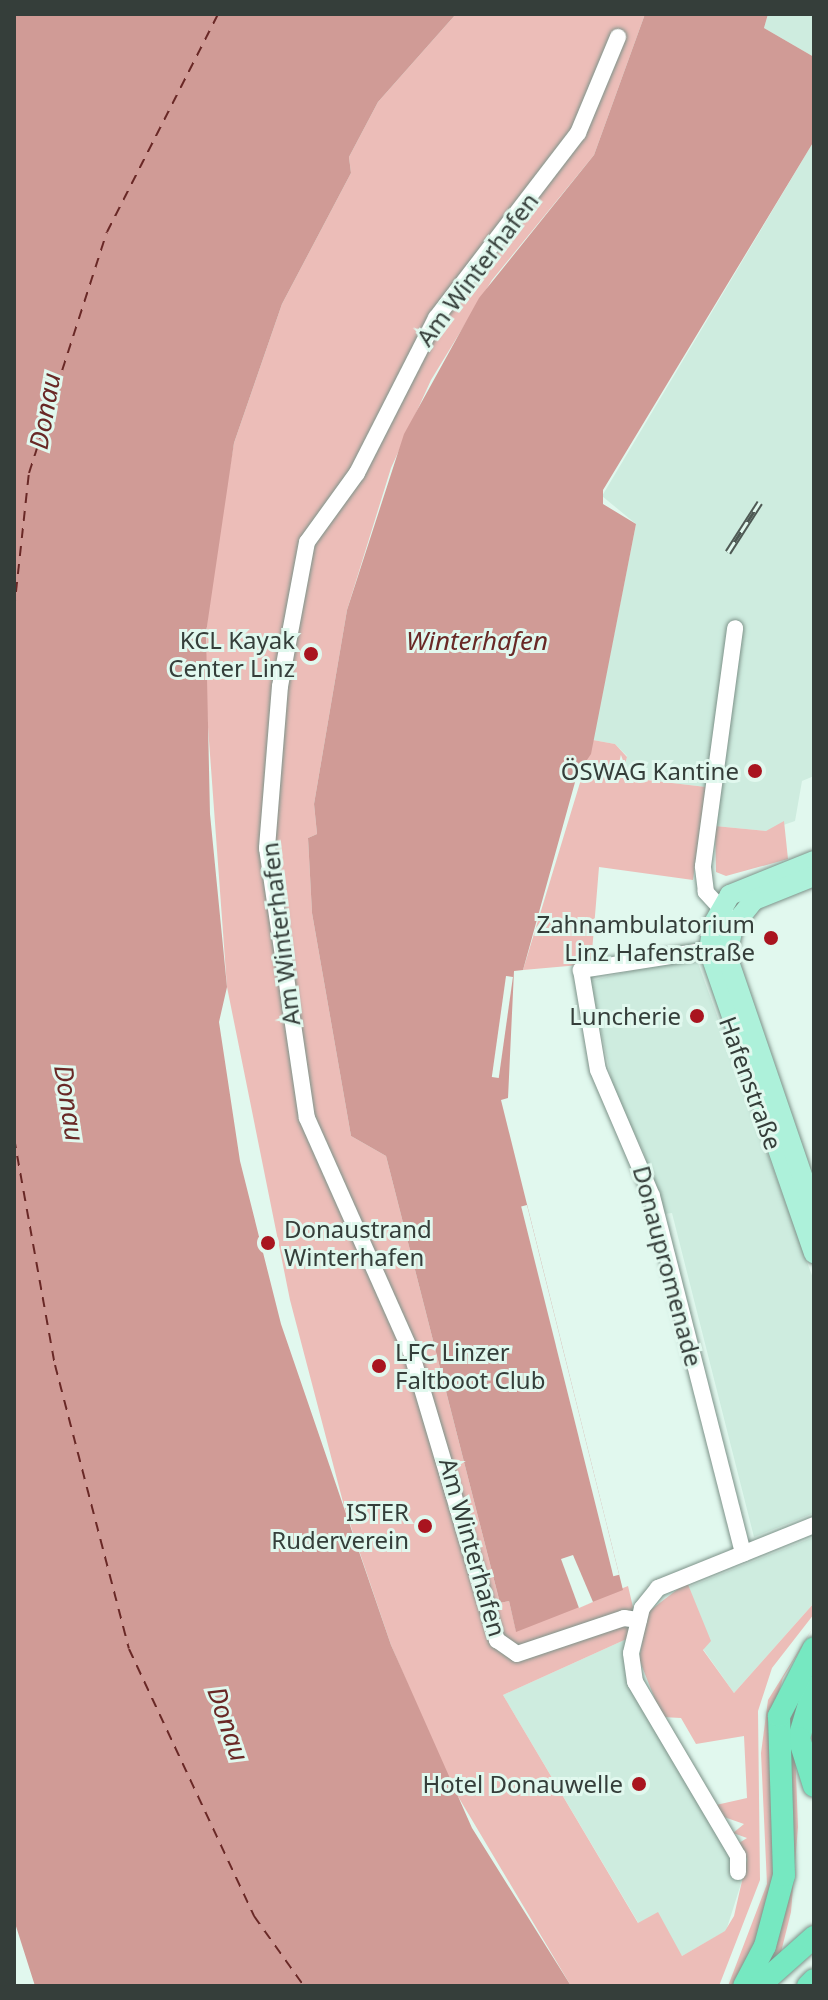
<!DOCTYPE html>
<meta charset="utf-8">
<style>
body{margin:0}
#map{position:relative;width:828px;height:2000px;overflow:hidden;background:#e1f8ee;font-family:"Noto Sans",sans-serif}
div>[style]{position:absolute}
.built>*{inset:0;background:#ceecdf}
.green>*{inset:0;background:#ecbdb8}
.water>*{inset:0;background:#d09b96}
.pier>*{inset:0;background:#e1f8ee;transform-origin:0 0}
.ferry>*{height:2px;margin-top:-1px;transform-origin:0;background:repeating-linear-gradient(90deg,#692826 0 10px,transparent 0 18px)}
.roads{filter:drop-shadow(0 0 2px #7d9289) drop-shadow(0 0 2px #7d9289)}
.minor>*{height:16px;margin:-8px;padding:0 8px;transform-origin:8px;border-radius:8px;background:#fff}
.major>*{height:20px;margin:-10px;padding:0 10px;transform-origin:10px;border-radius:10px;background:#adf1da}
.highway>*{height:22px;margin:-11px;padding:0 11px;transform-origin:11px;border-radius:11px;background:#76e8c1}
.rail>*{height:7px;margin-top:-3.5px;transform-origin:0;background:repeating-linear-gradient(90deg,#e1f8ee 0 12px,#4f5a55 0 24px);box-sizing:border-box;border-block:2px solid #4f5a55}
.dots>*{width:22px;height:22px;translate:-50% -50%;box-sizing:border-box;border:4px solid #e1f8ee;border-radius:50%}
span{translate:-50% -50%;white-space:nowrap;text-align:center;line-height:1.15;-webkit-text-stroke:6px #e1f8ee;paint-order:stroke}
.street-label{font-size:24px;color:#353e3a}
.poi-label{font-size:24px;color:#353e3a}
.right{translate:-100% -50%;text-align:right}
.left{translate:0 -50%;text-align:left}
.water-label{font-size:26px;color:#692826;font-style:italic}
.frame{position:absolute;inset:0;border:16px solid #353e3a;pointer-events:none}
</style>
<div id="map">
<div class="built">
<i style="clip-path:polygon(768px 14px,814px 14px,814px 57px,764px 28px)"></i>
<i style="clip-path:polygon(814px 141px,814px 776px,802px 781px,795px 821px,766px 831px,715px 826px,743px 626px,729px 624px,706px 787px,621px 777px,627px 756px,615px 744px,593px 740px,636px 524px,602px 496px)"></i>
<i style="clip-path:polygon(695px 955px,814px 1281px,814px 1513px,754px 1537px,672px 1213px,664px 1214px,643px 1150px,615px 1095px,590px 981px)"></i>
<i style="clip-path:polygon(814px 1537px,814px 1603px,734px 1693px,703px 1649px,689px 1587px)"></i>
<i style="clip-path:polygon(631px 1637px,627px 1652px,745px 1871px,726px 1931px,682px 1956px,639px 1924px,503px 1695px)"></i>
</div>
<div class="green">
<i style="clip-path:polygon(456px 14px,645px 14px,594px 155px,492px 280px,431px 380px,391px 468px,347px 610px,314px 804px,317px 834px,308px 838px,312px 913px,351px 1136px,386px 1156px,500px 1603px,509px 1601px,516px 1631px,628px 1586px,633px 1607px,631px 1637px,503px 1695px,638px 1923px,658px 1912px,682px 1956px,725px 1931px,734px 1916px,747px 1859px,739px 1843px,747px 1838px,733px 1833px,744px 1824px,724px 1817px,716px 1805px,747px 1798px,744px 1736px,696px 1744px,681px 1718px,662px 1717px,639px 1659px,648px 1612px,687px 1582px,711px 1641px,703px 1650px,734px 1693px,814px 1603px,814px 1614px,772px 1668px,758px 1711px,760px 1880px,719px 1986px,571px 1986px,450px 1783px,391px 1645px,344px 1506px,290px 1300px,227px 987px,205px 686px,208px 595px,234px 443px,282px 304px,351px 173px,349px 157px,378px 102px)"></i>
<i style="clip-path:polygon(593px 740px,615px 744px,627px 757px,621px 777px,706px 787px,693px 880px,599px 867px,591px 964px,523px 970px)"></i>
<i style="clip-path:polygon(784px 821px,788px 859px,726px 876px,716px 872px,715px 826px,766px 831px)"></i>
<i style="clip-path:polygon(814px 1626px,783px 1678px,769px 1725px,778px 1856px,767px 1919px,735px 1986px,728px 1986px,767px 1884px,761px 1753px,768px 1700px)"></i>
<i style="clip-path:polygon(814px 1660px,794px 1723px,798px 1827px,791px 1912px,781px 1952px,763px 1967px,777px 1935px,785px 1717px)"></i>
</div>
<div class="water">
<i style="clip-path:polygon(14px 14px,456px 14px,378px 102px,349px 157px,351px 173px,282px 304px,234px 443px,206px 633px,210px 814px,227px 987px,219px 1022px,240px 1161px,281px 1324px,391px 1645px,472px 1828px,571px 1986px,35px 1986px,14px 1920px)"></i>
<i style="clip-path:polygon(645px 14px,768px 14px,764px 28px,814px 57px,814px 141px,603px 490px,603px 504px,636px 524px,591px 754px,577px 775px,523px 970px,514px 971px,508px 1098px,501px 1100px,623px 1590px,516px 1632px,509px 1601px,500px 1603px,386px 1156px,351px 1136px,312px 913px,308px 838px,317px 834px,314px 804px,347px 610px,404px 434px,479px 298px,594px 155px)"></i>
</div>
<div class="pier">
<i style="left:506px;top:976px;width:7px;height:102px;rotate:8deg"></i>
<i style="left:527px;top:1205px;width:381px;height:6px;rotate:76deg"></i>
<i style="clip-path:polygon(573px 1555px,593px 1602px,579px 1608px,561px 1559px)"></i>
</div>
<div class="ferry">
<i style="left:14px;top:610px;width:138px;rotate:-83.8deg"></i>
<i style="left:29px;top:473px;width:253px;rotate:-72.1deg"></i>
<i style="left:107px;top:232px;width:245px;rotate:-63deg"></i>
<i style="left:14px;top:1138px;width:231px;rotate:79.8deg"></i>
<i style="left:55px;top:1365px;width:293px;rotate:75.4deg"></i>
<i style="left:129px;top:1649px;width:295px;rotate:64.9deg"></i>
<i style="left:254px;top:1916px;width:86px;rotate:54.5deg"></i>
</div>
<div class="roads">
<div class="minor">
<i style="left:618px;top:37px;width:104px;rotate:112.6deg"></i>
<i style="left:578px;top:133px;width:233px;rotate:127.5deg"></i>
<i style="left:436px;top:318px;width:174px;rotate:117deg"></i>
<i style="left:357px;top:473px;width:85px;rotate:125.9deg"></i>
<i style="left:307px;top:542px;width:147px;rotate:100.6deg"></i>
<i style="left:280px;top:686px;width:163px;rotate:94.6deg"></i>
<i style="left:267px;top:848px;width:273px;rotate:81.6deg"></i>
<i style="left:307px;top:1118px;width:256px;rotate:66deg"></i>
<i style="left:411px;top:1352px;width:301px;rotate:73.4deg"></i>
<i style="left:497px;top:1640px;width:24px;rotate:35deg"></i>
<i style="left:517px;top:1654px;width:113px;rotate:-18.6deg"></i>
<i style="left:624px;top:1618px;width:15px;rotate:8deg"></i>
<i style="left:728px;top:916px;width:33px;rotate:-133deg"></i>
<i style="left:706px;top:892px;width:26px;rotate:-97deg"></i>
<i style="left:703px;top:866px;width:240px;rotate:-82.3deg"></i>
<i style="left:709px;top:950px;width:130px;rotate:171.1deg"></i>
<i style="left:581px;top:970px;width:101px;rotate:80.4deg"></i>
<i style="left:598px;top:1070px;width:137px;rotate:66.8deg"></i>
<i style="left:652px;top:1196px;width:369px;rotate:75.7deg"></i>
<i style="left:738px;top:1872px;width:16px;rotate:-90deg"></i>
<i style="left:738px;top:1856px;width:202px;rotate:-120.6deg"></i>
<i style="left:635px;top:1682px;width:29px;rotate:-98deg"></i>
<i style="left:631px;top:1653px;width:46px;rotate:-76.3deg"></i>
<i style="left:642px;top:1608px;width:26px;rotate:-51deg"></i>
<i style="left:658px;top:1588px;width:168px;rotate:-22deg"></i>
</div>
<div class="major">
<i style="left:814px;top:861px;width:91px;rotate:158deg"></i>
<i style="left:730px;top:895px;width:34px;rotate:120deg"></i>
<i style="left:713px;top:925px;width:25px;rotate:99deg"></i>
<i style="left:709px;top:950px;width:321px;rotate:70.9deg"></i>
<i style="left:814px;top:876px;width:65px;rotate:158.2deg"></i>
<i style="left:754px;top:900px;width:33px;rotate:129deg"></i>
<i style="left:733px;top:926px;width:31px;rotate:101deg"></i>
<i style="left:727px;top:956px;width:268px;rotate:71.1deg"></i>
</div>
<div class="highway">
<i style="left:814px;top:1687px;width:53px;rotate:106.4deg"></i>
<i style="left:799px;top:1738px;width:50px;rotate:72.6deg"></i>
<i style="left:744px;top:1986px;width:45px;rotate:-62.3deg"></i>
<i style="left:765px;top:1946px;width:73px;rotate:-75deg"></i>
<i style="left:784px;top:1875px;width:159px;rotate:-91.8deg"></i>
<i style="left:779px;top:1716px;width:76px;rotate:-62.8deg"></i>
<i style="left:759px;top:1986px;width:74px;rotate:-41.7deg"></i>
<i style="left:808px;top:1986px;width:8px;rotate:-45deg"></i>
</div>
</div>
<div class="rail">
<i style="left:728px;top:552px;width:59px;rotate:-57.4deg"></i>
</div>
<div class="dots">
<i style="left:311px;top:654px;background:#a9141f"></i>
<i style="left:755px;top:771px;background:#a9141f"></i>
<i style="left:771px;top:938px;background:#a9141f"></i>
<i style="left:697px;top:1016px;background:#a9141f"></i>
<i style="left:268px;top:1243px;background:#a9141f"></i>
<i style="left:379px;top:1366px;background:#a9141f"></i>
<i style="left:425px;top:1526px;background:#a9141f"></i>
<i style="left:639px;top:1784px;background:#a9141f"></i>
</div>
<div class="street-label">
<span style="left:477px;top:269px;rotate:-53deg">Am Winterhafen</span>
<span style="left:280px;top:934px;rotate:-97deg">Am Winterhafen</span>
<span style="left:751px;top:1083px;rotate:70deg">Hafenstraße</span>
<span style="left:668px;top:1266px;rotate:75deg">Donaupromenade</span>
<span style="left:473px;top:1547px;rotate:74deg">Am Winterhafen</span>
</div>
<div class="poi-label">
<span class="right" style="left:295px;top:654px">KCL Kayak<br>Center Linz</span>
<span class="right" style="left:739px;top:771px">ÖSWAG Kantine</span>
<span class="right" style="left:755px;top:938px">Zahnambulatorium<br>Linz Hafenstraße</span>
<span class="right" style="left:681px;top:1016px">Luncherie</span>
<span class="left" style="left:284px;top:1243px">Donaustrand<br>Winterhafen</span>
<span class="left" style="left:395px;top:1366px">LFC Linzer<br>Faltboot Club</span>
<span class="right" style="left:409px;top:1526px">ISTER<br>Ruderverein</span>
<span class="right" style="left:623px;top:1784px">Hotel Donauwelle</span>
</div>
<div class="water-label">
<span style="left:45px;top:411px;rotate:-80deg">Donau</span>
<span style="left:477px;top:641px">Winterhafen</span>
<span style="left:69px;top:1103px;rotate:81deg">Donau</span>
<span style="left:228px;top:1724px;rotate:71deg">Donau</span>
</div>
<div class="frame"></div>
</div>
